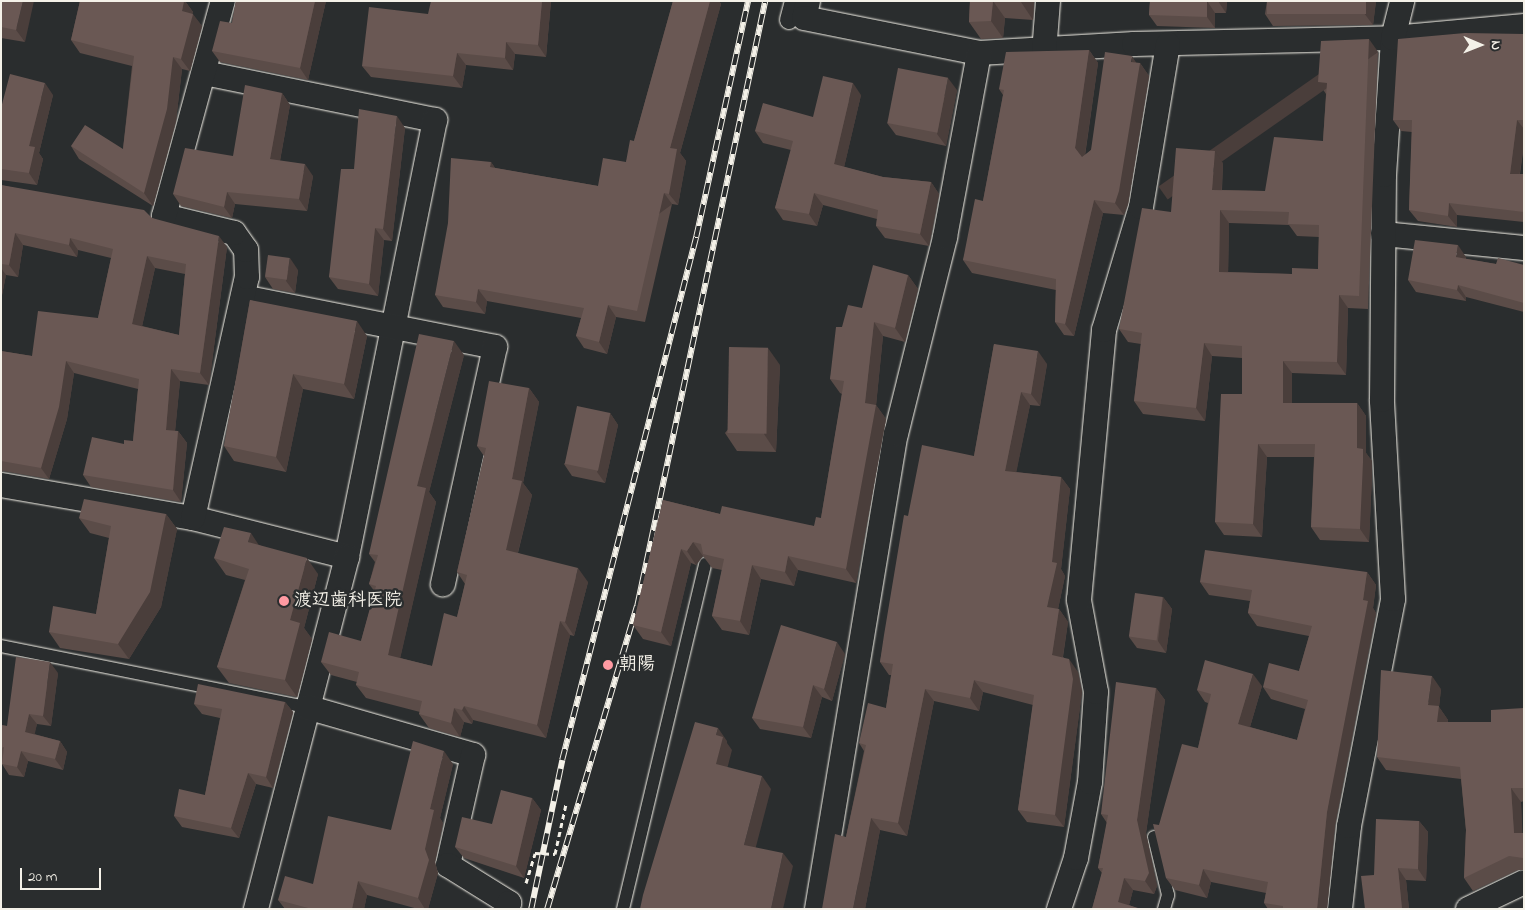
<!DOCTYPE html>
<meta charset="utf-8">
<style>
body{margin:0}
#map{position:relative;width:1525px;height:910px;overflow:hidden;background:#2a2d2e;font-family:"Indie Flower","Klee One",sans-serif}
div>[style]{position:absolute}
.path>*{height:3px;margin-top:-1.5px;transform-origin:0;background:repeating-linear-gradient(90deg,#f4f1e8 0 5px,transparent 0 9px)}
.roads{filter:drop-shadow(0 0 1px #f4f1e8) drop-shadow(0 0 1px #f4f1e8)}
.service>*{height:12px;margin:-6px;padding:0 6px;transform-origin:6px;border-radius:6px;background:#2a2d2e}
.pedestrian>*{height:18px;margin:-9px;padding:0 9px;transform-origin:9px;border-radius:9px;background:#2a2d2e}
.minor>*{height:24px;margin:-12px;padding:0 12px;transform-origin:12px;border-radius:12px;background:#2a2d2e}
.rail>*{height:5.5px;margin-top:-2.75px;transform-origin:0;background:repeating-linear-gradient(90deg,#2a2d2e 0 11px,#f4f1e8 0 22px);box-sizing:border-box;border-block:1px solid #f4f1e8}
.wall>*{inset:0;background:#5b4c48}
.shaded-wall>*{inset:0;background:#4a3e3b;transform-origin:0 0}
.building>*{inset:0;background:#6a5854;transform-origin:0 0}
.dots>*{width:14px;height:14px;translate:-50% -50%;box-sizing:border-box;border:2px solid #2a2d2e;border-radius:50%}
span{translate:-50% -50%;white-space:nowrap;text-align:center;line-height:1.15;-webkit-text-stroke:5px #2a2d2e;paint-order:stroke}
.poi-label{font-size:18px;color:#f4f1e8;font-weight:700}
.left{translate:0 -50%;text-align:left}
.frame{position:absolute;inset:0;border:2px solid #f4f1e8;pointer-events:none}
.north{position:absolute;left:1455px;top:20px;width:50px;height:50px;-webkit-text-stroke:4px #2a2d2e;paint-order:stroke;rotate:91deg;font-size:14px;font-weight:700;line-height:20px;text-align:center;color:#f4f1e8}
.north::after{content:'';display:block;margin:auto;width:18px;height:22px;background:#f4f1e8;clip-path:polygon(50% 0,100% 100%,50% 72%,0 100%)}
.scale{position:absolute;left:20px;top:868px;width:81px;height:22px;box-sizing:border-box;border:2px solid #f4f1e8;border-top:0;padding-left:6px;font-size:15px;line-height:18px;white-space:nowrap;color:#f4f1e8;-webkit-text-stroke:4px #2a2d2e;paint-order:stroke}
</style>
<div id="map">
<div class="path">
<i style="left:526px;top:883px;width:31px;rotate:-73deg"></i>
<i style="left:535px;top:853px;width:20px;rotate:3deg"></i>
<i style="left:555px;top:854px;width:51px;rotate:-77.6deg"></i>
</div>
<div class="roads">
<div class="service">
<i style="left:1px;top:646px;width:312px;rotate:11.3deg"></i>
<i style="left:1154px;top:837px;width:60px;rotate:76.4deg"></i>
<i style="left:1168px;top:895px;width:15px;rotate:106deg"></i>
<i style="left:623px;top:909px;width:355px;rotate:-76.6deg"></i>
</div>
<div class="pedestrian">
<i style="left:789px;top:20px;width:20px;rotate:-75deg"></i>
</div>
<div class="minor">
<i style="left:808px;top:1px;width:17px;rotate:103deg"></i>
<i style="left:804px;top:18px;width:178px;rotate:11.3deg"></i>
<i style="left:979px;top:53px;width:155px;rotate:-3.3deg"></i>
<i style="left:1134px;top:44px;width:259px;rotate:-1.3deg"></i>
<i style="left:1393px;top:38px;width:132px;rotate:-5.2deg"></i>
<i style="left:1044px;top:53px;width:52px;rotate:-85.6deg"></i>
<i style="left:204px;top:73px;width:236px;rotate:11.5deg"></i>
<i style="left:435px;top:120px;width:446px;rotate:101.4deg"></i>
<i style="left:1383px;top:234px;width:142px;rotate:5.7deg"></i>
<i style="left:243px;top:297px;width:257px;rotate:11.2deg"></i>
<i style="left:495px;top:347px;width:243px;rotate:102.4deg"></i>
<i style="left:1px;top:485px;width:195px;rotate:9.8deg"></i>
<i style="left:193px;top:518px;width:159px;rotate:14.2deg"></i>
<i style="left:347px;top:557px;width:364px;rotate:104.5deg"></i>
<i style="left:193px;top:518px;width:247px;rotate:-77.4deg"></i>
<i style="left:247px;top:277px;width:27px;rotate:-92deg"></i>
<i style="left:246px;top:250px;width:21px;rotate:-125deg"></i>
<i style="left:234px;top:233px;width:72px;rotate:-166.3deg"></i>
<i style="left:164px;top:216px;width:223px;rotate:-74.7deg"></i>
<i style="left:307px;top:707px;width:173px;rotate:16.1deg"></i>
<i style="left:473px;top:755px;width:113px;rotate:102.8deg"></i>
<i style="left:448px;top:865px;width:72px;rotate:31.9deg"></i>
<i style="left:509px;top:903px;width:6px;rotate:108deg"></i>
<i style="left:817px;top:909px;width:482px;rotate:-80.6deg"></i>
<i style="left:896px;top:434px;width:203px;rotate:-76deg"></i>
<i style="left:945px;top:237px;width:187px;rotate:-79.5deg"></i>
<i style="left:1059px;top:909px;width:54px;rotate:-71.6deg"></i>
<i style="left:1076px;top:858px;width:77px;rotate:-79.6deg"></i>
<i style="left:1090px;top:782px;width:90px;rotate:-86.2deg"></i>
<i style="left:1096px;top:692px;width:94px;rotate:-100.5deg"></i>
<i style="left:1079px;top:600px;width:271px;rotate:-84.7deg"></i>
<i style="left:1104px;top:330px;width:128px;rotate:-73.3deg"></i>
<i style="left:1141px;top:207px;width:165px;rotate:-80.6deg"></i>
<i style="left:1340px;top:909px;width:83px;rotate:-83.8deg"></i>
<i style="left:1349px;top:826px;width:231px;rotate:-79deg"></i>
<i style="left:1393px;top:599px;width:199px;rotate:-93.2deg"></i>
<i style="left:1382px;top:400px;width:225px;rotate:-89.5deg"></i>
<i style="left:1384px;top:175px;width:137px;rotate:-86.2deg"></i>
<i style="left:1393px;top:38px;width:38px;rotate:-76deg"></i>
<i style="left:1468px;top:909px;width:62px;rotate:-25.7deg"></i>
</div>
</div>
<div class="rail">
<i style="left:531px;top:909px;width:152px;rotate:-78.2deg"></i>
<i style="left:562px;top:760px;width:540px;rotate:-75.63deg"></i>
<i style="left:696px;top:237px;width:242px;rotate:-77.6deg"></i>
<i style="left:547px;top:909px;width:316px;rotate:-73.5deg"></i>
<i style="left:637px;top:606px;width:618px;rotate:-78.05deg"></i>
</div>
<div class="wall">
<i style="clip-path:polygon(1px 1px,25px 42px,1px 38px)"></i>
<i style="clip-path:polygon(80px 1px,185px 1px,193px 12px,192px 14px,202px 26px,190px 71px,182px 69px,176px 121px,153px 206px,79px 159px,71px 146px,123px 149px,132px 66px,80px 53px,71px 40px)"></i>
<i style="clip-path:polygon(236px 1px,326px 1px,308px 80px,220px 62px,212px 51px,232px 23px)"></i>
<i style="clip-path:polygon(551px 1px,546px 57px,515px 54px,513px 70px,466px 65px,462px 88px,371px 77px,362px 66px,428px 14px)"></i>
<i style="clip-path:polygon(673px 1px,719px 1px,721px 4px,680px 153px,686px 161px,678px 205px,672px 204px,645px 322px,616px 317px,607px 354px,584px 348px,576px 336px,581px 318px,487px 301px,485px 314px,443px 307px,435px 295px,491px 162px,495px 168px,598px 186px,626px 162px,634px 141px)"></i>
<i style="clip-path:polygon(970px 1px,1034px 1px,1033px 20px,1005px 18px,1003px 38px,981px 39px,969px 22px)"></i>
<i style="clip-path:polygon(1150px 1px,1227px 1px,1226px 13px,1215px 13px,1215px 28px,1157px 26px,1149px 15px)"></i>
<i style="clip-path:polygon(1267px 1px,1376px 1px,1373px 25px,1273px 26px,1265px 14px)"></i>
<i style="clip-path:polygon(1524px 34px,1524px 144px,1520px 174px,1524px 174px,1524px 222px,1457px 215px,1457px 227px,1418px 221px,1409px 210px,1412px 132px,1401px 131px,1393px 120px)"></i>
<i style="clip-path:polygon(1089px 50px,1098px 63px,1085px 156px,1091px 150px,1137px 63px,1140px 63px,1149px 76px,1128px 204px,1124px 215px,1103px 213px,1074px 336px,1064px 335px,1055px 322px,1056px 290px,972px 273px,963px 260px,983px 201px,1003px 95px,999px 89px)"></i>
<i style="clip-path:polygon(evenodd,1378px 52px,1368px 309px,1348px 308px,1346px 375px,1292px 373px,1292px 403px,1357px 403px,1366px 416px,1366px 453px,1372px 461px,1372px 475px,1369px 542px,1320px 540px,1311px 527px,1314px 457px,1267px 457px,1262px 537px,1224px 535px,1215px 522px,1242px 394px,1242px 358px,1212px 356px,1205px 421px,1143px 414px,1134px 401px,1141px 344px,1128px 342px,1119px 329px,1171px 212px,1223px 163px,1222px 190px,1265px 191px,1323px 141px,1326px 94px,1318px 82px,1378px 52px,1229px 223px,1289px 225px,1297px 236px,1319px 237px,1318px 269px,1292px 274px,1228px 272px,1229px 223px)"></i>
<i style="clip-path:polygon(957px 90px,946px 146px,896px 135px,887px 123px)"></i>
<i style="clip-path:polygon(282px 93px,290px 105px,280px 161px,313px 176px,307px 211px,235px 204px,232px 218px,181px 206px,173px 194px,233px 156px)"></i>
<i style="clip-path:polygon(53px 95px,39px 153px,43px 159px,37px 185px,1px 180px,1px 108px)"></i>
<i style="clip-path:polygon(861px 95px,844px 167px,883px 177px,931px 182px,939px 194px,929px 246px,885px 238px,876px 226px,877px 219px,823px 205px,817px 226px,783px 220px,775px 208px,791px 150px,763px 143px,755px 131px,813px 117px)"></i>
<i style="clip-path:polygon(405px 128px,392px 241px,384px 240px,378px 296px,338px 289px,329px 277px,354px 169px)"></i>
<i style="clip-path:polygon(evenodd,1px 185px,152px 218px,227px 247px,209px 385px,180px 381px,175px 431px,178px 431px,187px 443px,181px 502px,91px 487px,83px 475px,124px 444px,133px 441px,138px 389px,74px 373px,67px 419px,49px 479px,3px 471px,1px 473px,1px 351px,32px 356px,98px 318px,111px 258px,78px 250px,77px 257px,23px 245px,18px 277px,6px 275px,1px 300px,1px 185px,155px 268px,185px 274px,179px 335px,142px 326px,155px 268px)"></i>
<i style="clip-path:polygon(1466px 257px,1466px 259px,1496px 264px,1524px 265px,1524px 312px,1466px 297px,1466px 301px,1416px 292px,1408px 280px)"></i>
<i style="clip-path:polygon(298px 270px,295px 293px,273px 289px,265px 277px)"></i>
<i style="clip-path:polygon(908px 275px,918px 289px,905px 342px,883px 336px,876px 405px,886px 419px,856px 583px,798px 570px,794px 586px,761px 579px,749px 635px,722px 630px,712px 616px,722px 570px,712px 568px,703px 556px,696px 565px,691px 563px,671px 646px,643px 639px,633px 625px,663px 500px,720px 514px,814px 526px,821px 518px,842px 394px,840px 393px,830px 379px,842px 327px,862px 308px)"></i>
<i style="clip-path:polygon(250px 300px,367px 336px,354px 399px,303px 389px,286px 472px,234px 461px,224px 446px)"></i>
<i style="clip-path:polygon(994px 344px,1047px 364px,1040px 406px,1030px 405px,1016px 472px,1061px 477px,1070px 489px,1061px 569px,1065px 576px,1058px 609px,1059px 609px,1068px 622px,1063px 657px,1078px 672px,1082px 692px,1064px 827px,1027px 822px,1018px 810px,1033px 705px,983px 692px,979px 711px,934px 701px,907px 836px,880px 830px,865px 909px,846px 837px,864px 751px,859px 743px,886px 708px,891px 675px,889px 675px,880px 662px,908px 516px,974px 456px)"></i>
<i style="clip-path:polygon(464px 355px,429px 492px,436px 502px,400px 658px,432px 666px,457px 617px,465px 584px,457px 572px,484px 456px,477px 446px,529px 388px,539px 402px,523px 483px,532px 495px,518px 553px,588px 582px,574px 636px,570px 635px,546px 738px,473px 720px,472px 724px,464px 722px,460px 737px,429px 728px,419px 714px,420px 712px,366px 698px,356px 685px,357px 682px,331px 675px,321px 662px,361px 641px,375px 592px,369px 584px,375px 562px,369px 554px)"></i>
<i style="clip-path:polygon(780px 365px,776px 452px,737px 451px,725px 433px)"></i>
<i style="clip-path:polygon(610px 413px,618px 425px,605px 483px,572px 476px,564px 464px)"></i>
<i style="clip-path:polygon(166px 514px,177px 529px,161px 607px,129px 659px,60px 648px,49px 632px,96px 614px,109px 538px,90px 533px,79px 518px)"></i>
<i style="clip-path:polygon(259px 545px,318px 574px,304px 628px,312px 639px,297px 697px,229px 683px,217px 667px,245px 580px,226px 575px,214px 558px)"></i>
<i style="clip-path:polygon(1367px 572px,1376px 585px,1373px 608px,1376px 613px,1335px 825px,1327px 909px,1268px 909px,1264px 903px,1266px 893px,1211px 882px,1207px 898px,1175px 890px,1166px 878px,1159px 825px,1198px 748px,1208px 703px,1205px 702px,1197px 690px,1262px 686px,1250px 727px,1297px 740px,1305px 709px,1271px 699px,1263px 687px,1299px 671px,1309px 636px,1257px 626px,1248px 613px,1250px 601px,1209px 595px,1200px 582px)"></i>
<i style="clip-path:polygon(1163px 597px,1172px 609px,1166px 653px,1137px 648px,1129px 637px)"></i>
<i style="clip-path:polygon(845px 654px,832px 701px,822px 697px,811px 738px,760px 729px,752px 718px)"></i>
<i style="clip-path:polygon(58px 673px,51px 726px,37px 724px,34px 734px,60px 741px,67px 752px,63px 770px,28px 761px,24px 777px,9px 775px,2px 764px,2px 759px,1px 759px,1px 725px,7px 726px)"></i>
<i style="clip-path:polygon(1156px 688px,1165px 700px,1146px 833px,1157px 886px,1154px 894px,1133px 890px,1129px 905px,1139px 909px,1092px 909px,1102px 873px,1098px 868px,1107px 823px,1101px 814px)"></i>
<i style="clip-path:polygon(1441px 689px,1439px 707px,1448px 720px,1448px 722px,1491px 722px,1524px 708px,1524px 801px,1521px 802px,1522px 833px,1524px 834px,1524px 870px,1518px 870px,1473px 891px,1464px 878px,1466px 830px,1461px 779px,1386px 770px,1377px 757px)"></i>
<i style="clip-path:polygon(285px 702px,293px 712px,273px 788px,256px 784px,239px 838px,182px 827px,174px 816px,205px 795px,220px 718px,202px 714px,194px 704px)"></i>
<i style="clip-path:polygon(453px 764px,440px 818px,443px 823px,435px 862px,438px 873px,428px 909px,418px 909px,367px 895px,364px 909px,285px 909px,278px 900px,313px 884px,391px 830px)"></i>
<i style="clip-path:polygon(532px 798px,541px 810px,524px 878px,464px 858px,455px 847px,492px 824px)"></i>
<i style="clip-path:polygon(1419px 821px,1428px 832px,1426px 881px,1406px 880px,1409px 909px,1365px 909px,1374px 875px)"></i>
</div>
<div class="shaded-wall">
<i style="clip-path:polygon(23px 1px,34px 1px,25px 42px,16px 30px)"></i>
<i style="clip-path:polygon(184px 1px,185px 1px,193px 12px,191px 23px,193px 14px,202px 26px,190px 71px,181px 59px,182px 11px)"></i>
<i style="clip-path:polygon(315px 1px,326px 1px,308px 80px,300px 68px)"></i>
<i style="clip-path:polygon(542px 1px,551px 1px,546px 57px,538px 45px)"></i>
<i style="clip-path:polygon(710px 1px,719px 1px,721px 4px,680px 153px,686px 161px,678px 205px,669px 194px,670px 148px)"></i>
<i style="clip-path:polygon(993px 1px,1005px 18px,1003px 38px,991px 21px)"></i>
<i style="clip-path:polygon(1021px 1px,1034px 1px,1033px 20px,1021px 2px)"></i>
<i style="clip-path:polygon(1207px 1px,1215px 13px,1215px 28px,1207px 17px)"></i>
<i style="clip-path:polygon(1218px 1px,1227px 1px,1226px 13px)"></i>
<i style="clip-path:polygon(1366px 1px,1376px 1px,1373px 25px,1364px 13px)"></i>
<i style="left:1369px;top:39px;width:16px;height:257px;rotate:55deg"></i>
<i style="clip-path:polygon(506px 42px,515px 54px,513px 70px,505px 58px)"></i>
<i style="clip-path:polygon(1089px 50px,1098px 63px,1084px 161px,1075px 148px)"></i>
<i style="clip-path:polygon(457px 53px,466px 65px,462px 88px,453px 76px)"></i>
<i style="clip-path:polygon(1132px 56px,1139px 67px,1140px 63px,1149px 76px,1128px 204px,1124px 215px,1115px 203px)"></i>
<i style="clip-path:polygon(173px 57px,182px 69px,176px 121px,153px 206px,144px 193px)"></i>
<i style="clip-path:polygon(948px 78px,957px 90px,946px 146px,937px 134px)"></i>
<i style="clip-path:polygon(45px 83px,53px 95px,39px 153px,43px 159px,37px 185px,29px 173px,29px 146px)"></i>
<i style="clip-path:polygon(853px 83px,861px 95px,842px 176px,834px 164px)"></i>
<i style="clip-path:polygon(282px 93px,290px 105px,278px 171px,270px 159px)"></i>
<i style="clip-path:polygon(397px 116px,405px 128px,392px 241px,383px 229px)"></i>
<i style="clip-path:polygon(1517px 120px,1524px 129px,1524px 144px,1518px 185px,1510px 174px)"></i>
<i style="clip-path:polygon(1215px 151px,1223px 163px,1221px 202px,1212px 190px)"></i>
<i style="clip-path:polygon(491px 162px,499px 174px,490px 167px)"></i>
<i style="clip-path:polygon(305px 164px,313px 176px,307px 211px,299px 199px)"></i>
<i style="clip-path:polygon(931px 182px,939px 194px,929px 246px,920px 234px)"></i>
<i style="clip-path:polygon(227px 192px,235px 204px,232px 218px,224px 207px)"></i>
<i style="left:664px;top:193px;width:14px;height:121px;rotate:54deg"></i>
<i style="clip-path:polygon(814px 193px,823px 205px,817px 226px,809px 214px)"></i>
<i style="clip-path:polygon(1094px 200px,1103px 213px,1074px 336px,1065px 324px)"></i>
<i style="clip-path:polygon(1449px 203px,1457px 215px,1457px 227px,1448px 216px)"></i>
<i style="clip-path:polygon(1220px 210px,1229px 223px,1228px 284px,1219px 272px)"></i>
<i style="clip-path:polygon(375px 228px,384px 240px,378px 296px,369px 284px)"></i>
<i style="clip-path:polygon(15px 233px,23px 245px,18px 277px,9px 265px)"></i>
<i style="clip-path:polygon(219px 236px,227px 247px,209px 385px,200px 373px)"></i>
<i style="clip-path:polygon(70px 238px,78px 250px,77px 257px,69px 245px)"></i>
<i style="clip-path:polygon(1458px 245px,1466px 257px,1464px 269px,1456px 257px)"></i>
<i style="clip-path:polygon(147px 256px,155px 268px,140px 336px,132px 324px)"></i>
<i style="clip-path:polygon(290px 258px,298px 270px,295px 293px,286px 281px)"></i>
<i style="clip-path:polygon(1px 268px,6px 275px,1px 300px)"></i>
<i style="clip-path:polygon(908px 275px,918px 289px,905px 342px,895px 328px)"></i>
<i style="clip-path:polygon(1458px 285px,1466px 297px,1466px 301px,1457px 290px)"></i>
<i style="clip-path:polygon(478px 289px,487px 301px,485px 314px,476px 302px)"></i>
<i style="clip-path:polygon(1339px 295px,1348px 308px,1346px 375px,1337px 362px)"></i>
<i style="clip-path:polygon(608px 305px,616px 317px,607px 354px,599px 342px)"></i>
<i style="clip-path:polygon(357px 321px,367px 336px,354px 399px,344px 384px)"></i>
<i style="clip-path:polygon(874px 322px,883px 336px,876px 406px,876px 405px,886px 419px,856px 583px,846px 569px)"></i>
<i style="clip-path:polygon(454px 341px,464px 355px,429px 492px,436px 502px,398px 668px,388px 655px,417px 486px)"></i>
<i style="clip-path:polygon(1204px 343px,1212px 356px,1205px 421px,1196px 408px)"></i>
<i style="clip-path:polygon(768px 348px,780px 365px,776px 452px,764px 434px)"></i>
<i style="clip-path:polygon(1038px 351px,1047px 364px,1040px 406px,1031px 394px)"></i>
<i style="clip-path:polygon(66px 361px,74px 373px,67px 419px,49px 479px,41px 468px)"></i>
<i style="clip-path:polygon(1283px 361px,1292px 373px,1292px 416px,1283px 403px)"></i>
<i style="clip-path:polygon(171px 369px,180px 381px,174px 442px,166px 430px)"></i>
<i style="clip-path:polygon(293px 374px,303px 389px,286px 472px,276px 457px)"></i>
<i style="clip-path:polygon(529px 388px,539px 402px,523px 483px,532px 495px,515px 564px,506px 550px,512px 479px)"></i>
<i style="clip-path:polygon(1021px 392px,1030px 405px,1014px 484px,1005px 471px)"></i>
<i style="clip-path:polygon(1357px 403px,1366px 416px,1366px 453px,1372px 461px,1372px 475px,1369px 542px,1360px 529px,1357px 448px)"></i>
<i style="clip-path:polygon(610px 413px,618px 425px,605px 483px,597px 472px)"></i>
<i style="clip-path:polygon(178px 431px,187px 443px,181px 502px,173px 490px)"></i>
<i style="clip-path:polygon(1258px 444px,1267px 457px,1262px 537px,1253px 524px)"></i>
<i style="clip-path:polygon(1061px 477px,1070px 489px,1061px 569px,1065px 576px,1056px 619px,1047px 607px)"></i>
<i style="clip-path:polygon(166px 514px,177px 529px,161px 607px,129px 659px,118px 644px)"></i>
<i style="clip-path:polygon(251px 533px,262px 550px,248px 542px)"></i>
<i style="clip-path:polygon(693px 542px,703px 556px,696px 565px,687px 551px)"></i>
<i style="clip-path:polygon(681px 549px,691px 563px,671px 646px,661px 632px)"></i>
<i style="clip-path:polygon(788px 556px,798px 570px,794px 586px,785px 572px)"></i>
<i style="clip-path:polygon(307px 558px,318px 574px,304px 628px,312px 639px,297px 697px,285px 680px,290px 620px)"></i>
<i style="clip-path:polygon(752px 565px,761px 579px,749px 635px,740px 621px)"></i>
<i style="clip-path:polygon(578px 568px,588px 582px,574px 636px,565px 622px)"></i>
<i style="clip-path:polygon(1367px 572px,1376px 585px,1373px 608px,1376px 613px,1335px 825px,1327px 909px,1317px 909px,1327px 812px,1363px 600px)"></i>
<i style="clip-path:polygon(1163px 597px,1172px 609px,1166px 653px,1158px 641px)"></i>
<i style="clip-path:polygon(1059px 609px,1068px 622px,1061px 668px,1052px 655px)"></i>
<i style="clip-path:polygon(560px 621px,570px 635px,546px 738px,537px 725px)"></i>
<i style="clip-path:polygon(837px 642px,845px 654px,832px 701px,824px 689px)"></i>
<i style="clip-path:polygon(1069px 659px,1078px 672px,1082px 692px,1064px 827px,1055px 815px)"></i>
<i style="clip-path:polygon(50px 662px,58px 673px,51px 726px,43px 716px)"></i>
<i style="clip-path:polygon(1253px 674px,1262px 686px,1247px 737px,1238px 724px)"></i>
<i style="clip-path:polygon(1432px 676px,1441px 689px,1439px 707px,1448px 720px,1446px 735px,1437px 722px,1428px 705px)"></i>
<i style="clip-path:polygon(974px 680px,983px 692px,979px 711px,970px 698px)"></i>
<i style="clip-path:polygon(813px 685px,822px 697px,811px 738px,803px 727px)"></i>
<i style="clip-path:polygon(1156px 688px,1165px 700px,1146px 833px,1157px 886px,1154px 894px,1145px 881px,1137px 820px)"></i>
<i style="clip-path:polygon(925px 689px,934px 701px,907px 836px,898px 823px)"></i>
<i style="clip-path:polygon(285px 702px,293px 712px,273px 788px,266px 777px)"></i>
<i style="clip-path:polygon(464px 706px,473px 720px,472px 724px,462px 710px)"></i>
<i style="clip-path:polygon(454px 708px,464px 722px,460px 737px,451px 723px)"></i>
<i style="clip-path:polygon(29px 714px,37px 724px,33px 742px,25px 732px)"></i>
<i style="clip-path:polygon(718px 728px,727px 741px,727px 743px,732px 750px,725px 777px,716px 764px,716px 735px)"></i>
<i style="clip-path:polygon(60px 741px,67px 752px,63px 770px,55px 759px)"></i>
<i style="clip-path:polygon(21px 751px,28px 761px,24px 777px,17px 767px)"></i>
<i style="clip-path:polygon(444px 751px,453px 764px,440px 818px,443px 823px,435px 862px,438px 873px,428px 909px,425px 909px,418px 898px,425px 849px,430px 809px)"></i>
<i style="clip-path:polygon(248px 773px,256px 784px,239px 838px,231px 828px)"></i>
<i style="clip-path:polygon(762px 776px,771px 789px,753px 858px,744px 845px)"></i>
<i style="clip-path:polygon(1511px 788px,1521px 802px,1523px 845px,1524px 834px,1524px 859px,1514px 833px)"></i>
<i style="clip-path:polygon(532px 798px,541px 810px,524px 878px,516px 866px)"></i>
<i style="clip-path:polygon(871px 818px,880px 830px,865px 909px,853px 909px)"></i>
<i style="clip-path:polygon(1419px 821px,1428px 832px,1426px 881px,1418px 869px)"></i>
<i style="clip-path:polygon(783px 853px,793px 866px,783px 909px,771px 909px)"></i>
<i style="clip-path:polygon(1398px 868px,1406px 880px,1409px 909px,1402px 909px)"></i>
<i style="clip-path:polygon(1203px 869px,1211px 882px,1207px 898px,1199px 885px)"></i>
<i style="clip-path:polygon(1124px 878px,1133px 890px,1128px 909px,1118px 902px)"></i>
<i style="clip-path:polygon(358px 881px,367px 895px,364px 909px,352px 909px)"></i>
</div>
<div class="building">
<i style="clip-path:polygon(1px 1px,23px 1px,16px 30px,1px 27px)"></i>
<i style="clip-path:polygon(80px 1px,184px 1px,182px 11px,193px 14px,181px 59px,173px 57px,167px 109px,144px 193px,71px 146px,85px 125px,123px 149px,134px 56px,71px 40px)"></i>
<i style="clip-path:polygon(236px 1px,315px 1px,300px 68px,212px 51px,220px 21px,232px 23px)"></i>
<i style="clip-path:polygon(431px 1px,542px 1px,538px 45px,506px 42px,505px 58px,457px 53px,453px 76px,362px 66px,369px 7px,428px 14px)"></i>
<i style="clip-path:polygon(673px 1px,710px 1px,670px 148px,677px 149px,669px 194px,664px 193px,637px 311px,608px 305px,599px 342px,576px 336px,584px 308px,478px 289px,476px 302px,435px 295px,448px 223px,451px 158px,491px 162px,490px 167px,598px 186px,603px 158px,626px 162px,630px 140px,634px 141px)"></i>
<i style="clip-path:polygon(970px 1px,993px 1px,991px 21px,969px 22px)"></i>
<i style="clip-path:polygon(1000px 1px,1021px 1px,1021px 2px)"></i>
<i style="clip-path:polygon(1150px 1px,1207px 1px,1207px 17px,1149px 15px)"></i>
<i style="left:1267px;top:1px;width:99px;height:13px"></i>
<i style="clip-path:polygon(1465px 33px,1524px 34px,1524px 120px,1517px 120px,1510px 174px,1524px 174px,1524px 212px,1449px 203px,1448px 216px,1409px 210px,1412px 120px,1393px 120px,1398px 39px)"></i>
<i style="clip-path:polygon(evenodd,1369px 39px,1359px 296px,1339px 295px,1337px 362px,1283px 361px,1283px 403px,1357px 403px,1357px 448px,1363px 449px,1363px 462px,1360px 529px,1311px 527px,1315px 444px,1258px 444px,1253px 524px,1215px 522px,1221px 394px,1242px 394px,1242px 346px,1204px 343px,1196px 408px,1134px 401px,1142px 333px,1119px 329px,1142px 208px,1171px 212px,1176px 148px,1215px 151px,1212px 190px,1265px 191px,1274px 137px,1323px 141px,1327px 83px,1318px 82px,1321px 41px,1369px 39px,1220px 210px,1289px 212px,1288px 224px,1319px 225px,1318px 269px,1292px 268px,1292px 274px,1219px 272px,1220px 210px)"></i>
<i style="clip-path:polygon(1089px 50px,1075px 148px,1082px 157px,1091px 150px,1105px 52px,1132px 56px,1131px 62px,1140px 63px,1119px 191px,1115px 203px,1094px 200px,1065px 324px,1055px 322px,1056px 279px,963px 260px,975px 199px,983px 201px,1004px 90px,999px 89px,1006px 52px)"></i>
<i style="left:898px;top:68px;width:51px;height:56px;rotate:11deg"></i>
<i style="clip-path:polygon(10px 74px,45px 83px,29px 146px,35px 147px,29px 173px,1px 169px,1px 108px)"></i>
<i style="clip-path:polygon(823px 76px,853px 83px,834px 164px,883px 177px,931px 182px,920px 234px,876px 226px,878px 210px,814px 193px,809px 214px,775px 208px,793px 141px,755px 131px,763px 103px,813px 117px)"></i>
<i style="clip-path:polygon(245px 85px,282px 93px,270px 159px,305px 164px,299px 199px,227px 192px,224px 207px,173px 194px,185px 148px,233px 156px)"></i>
<i style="clip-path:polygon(359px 109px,397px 116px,383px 229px,375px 228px,369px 284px,329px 277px,341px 169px,354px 169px)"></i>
<i style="clip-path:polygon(evenodd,1px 185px,144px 210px,152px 218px,219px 236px,200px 373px,171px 369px,166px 430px,178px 431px,173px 490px,83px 475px,92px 437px,124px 444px,124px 440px,133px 441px,139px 379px,66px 361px,59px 407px,41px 468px,1px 461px,1px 351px,32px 356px,38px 311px,98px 318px,113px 249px,70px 238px,69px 245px,15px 233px,9px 265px,1px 264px,1px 185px,147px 256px,186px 264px,179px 335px,132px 324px,147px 256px)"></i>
<i style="clip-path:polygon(1415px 240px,1458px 245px,1456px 257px,1496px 264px,1498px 258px,1524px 265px,1524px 303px,1458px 285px,1457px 290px,1408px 280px)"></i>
<i style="left:268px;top:255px;width:22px;height:22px;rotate:8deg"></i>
<i style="clip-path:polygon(873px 265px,908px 275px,895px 328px,874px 322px,865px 403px,876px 405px,846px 569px,788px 556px,785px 572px,752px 565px,740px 621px,712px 616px,724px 559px,703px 554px,701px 544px,693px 542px,687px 551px,681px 549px,661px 632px,633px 625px,663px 500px,720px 514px,722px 506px,814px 526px,816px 517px,821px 518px,844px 381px,830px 379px,836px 327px,842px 327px,848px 305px,862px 308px)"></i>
<i style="clip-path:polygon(250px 300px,357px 321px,344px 384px,293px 374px,276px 457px,224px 446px)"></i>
<i style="clip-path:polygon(419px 334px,454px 341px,417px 486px,426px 488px,388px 655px,432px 666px,444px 613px,457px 617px,467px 575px,457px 572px,486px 448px,477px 446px,489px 381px,529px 388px,512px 479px,522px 481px,506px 550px,578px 568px,565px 622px,560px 621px,537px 725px,464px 706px,462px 710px,454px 708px,451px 723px,419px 714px,422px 701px,356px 685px,359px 672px,321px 662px,329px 632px,361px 641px,376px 586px,369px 584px,378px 555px,369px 554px)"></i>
<i style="clip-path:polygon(994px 344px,1038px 351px,1031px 394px,1021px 392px,1005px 471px,1061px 477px,1052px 562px,1057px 563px,1047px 607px,1059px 609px,1052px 655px,1069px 659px,1073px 679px,1055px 815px,1018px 810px,1034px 695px,974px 680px,970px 698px,925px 689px,898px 823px,871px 818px,853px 909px,822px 909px,835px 834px,846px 837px,866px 745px,859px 743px,868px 703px,886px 708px,893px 664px,880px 662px,884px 635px,904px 515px,908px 516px,922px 445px,974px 456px)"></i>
<i style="left:729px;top:347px;width:39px;height:86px;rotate:1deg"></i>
<i style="left:577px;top:406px;width:34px;height:59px;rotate:12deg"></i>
<i style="clip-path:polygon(84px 499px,166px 514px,150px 592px,118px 644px,49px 632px,53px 606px,96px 614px,111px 526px,79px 518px)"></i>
<i style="clip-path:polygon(224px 527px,251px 533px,248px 542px,307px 558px,290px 620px,300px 623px,285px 680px,217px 667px,249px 569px,214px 558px)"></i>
<i style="clip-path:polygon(1205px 550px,1367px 572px,1363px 600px,1368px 601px,1327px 812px,1317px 909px,1283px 909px,1283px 906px,1264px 903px,1268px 882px,1203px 869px,1199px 885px,1166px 878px,1153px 824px,1159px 825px,1182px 744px,1198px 748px,1211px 694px,1197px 690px,1205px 660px,1253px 674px,1238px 724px,1297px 740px,1308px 700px,1263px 687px,1269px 663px,1299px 671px,1312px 626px,1248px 613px,1252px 590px,1200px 582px)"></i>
<i style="left:1135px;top:593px;width:28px;height:44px;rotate:8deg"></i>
<i style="clip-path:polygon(781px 625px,837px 642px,824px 689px,813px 685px,803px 727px,752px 718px)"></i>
<i style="clip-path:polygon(16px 657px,50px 662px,43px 716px,29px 714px,25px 732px,60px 741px,55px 759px,21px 751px,17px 767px,2px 764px,4px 747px,1px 748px,1px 725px,7px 726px)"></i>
<i style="clip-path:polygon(1381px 670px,1432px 676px,1428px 705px,1439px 706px,1437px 722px,1491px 722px,1491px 710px,1524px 708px,1524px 788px,1511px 788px,1514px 833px,1523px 833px,1523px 858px,1509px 856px,1464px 878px,1466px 830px,1460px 767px,1377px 757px)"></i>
<i style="clip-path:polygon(1116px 682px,1156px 688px,1137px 820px,1149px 873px,1145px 881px,1124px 878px,1118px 902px,1138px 908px,1138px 909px,1092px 909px,1103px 868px,1098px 868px,1108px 815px,1101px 814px)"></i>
<i style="clip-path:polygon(198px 684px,285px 702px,266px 777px,248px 773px,231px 828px,174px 816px,179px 789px,205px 795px,222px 709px,194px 704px)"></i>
<i style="clip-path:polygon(695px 722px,718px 728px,716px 735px,723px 737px,716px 764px,762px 776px,744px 845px,783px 853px,771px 909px,640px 909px,643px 895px)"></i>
<i style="clip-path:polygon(413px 741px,444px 751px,430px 809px,434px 810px,425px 849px,429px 860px,418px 898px,358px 881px,352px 909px,312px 909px,278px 900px,285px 876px,313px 884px,328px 816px,391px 830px)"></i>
<i style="clip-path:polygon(501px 790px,532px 798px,516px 866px,455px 847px,462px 817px,492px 824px)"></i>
<i style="clip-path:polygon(1376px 819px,1419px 821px,1418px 869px,1398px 868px,1402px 909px,1365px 909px,1361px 876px,1374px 875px)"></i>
</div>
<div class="dots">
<i style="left:284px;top:601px;background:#ff9aa2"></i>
<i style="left:608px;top:665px;background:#ff9aa2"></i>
</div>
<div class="poi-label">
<span class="left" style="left:294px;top:601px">渡辺歯科医院</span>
<span class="left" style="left:619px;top:665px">朝陽</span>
</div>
<div class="frame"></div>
<div class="north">N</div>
<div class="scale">20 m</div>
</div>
